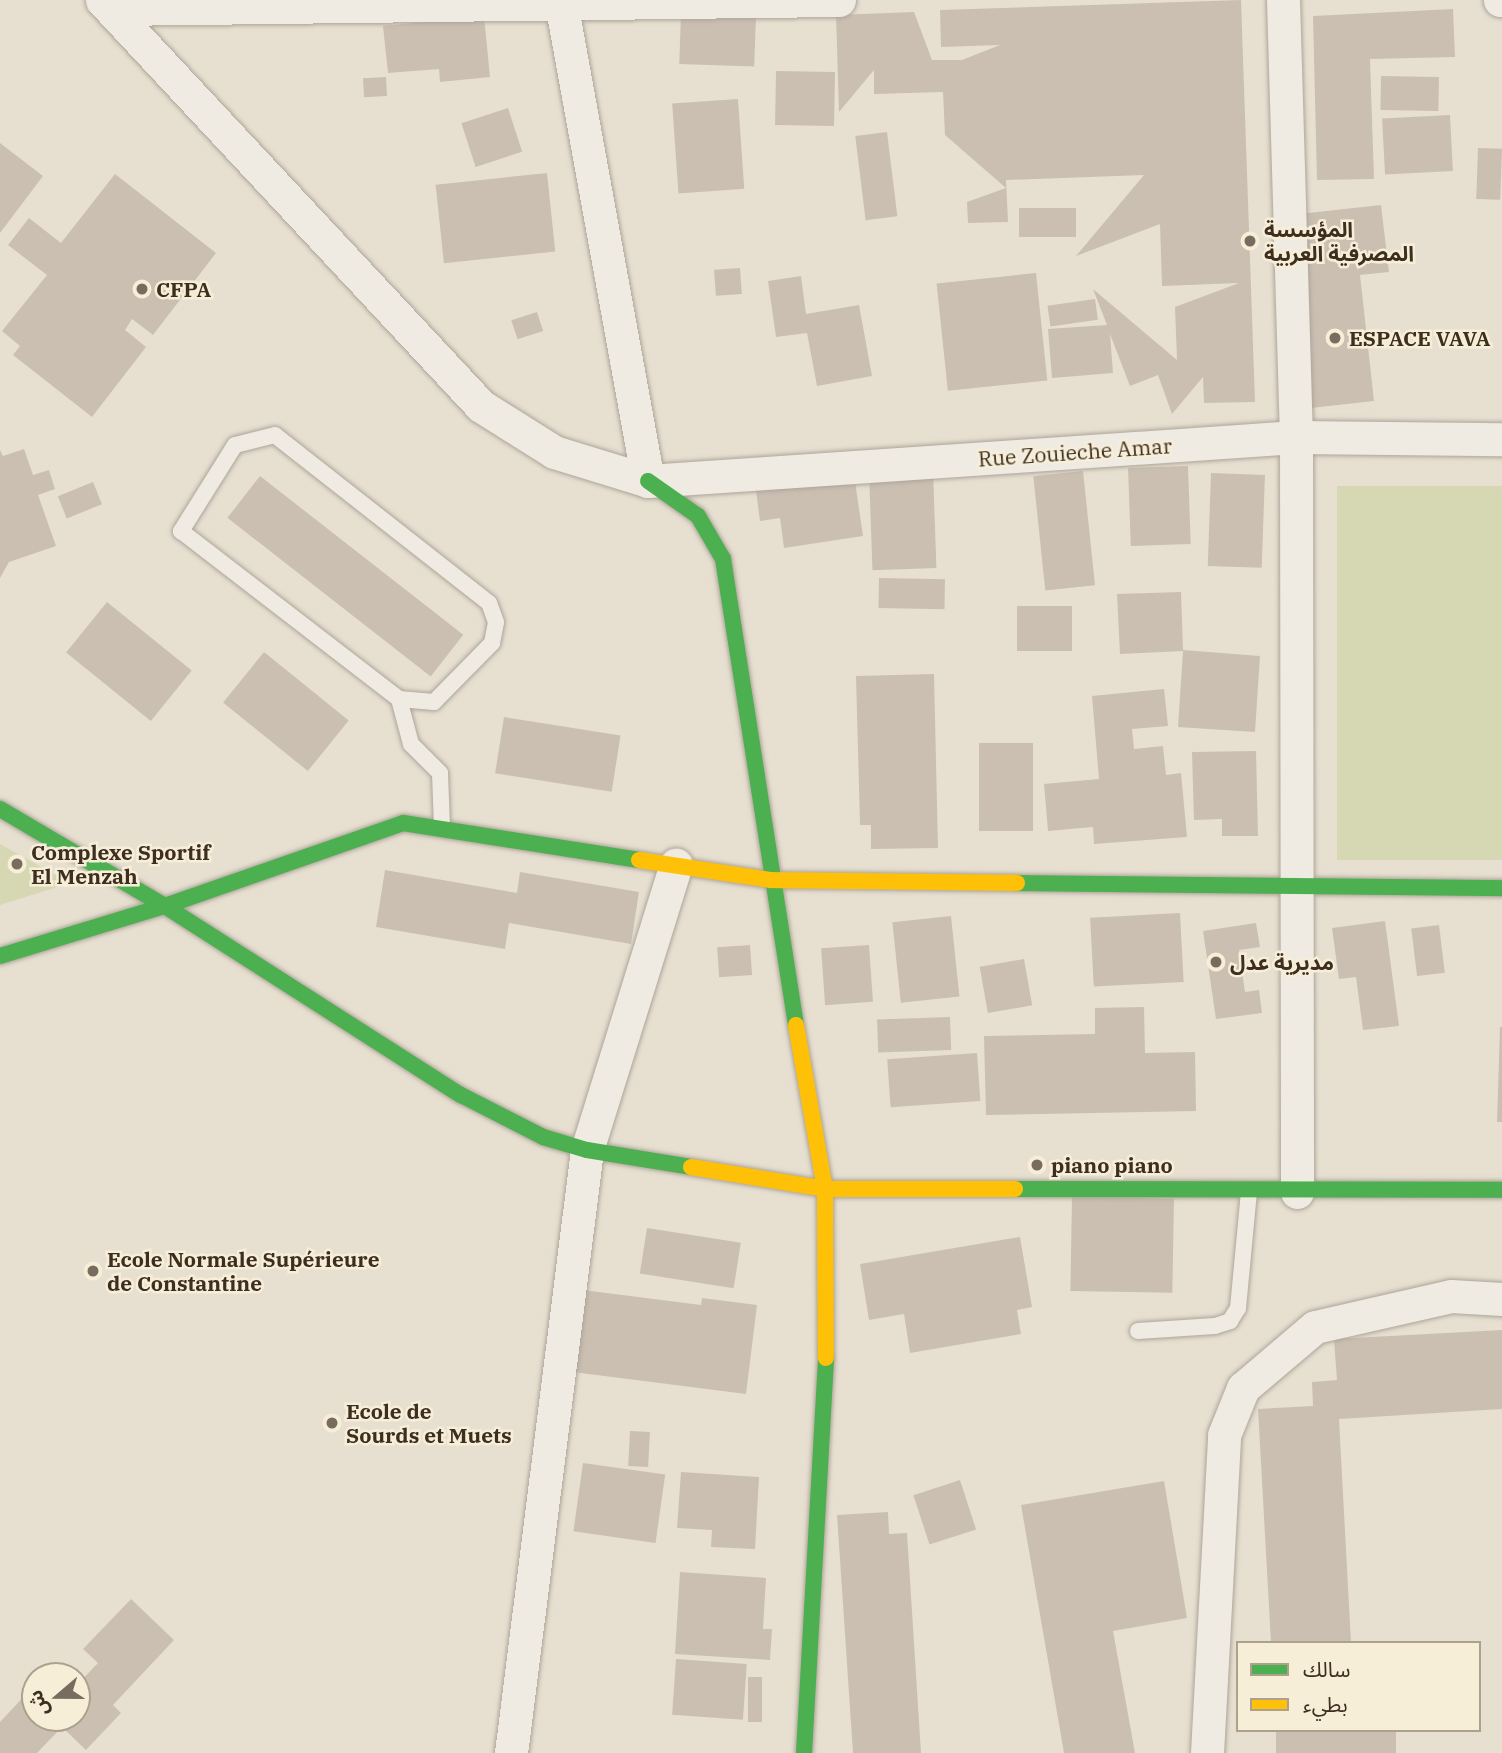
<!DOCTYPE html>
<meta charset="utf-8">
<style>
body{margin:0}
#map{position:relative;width:1502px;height:1753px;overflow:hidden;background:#e7e0d1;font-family:"IBM Plex Serif","Noto Sans Arabic",serif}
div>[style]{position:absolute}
.green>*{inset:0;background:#d6d7b3;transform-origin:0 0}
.building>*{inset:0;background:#cbbfb2;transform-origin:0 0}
.roads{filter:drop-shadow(0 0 2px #ada599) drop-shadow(0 0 2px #ada599)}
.lane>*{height:16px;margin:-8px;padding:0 8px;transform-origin:8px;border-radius:8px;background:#efebe3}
.street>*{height:33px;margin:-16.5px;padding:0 16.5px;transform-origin:16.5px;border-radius:16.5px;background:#efebe3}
.fast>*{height:16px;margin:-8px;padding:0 8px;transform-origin:8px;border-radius:8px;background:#4caf50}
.slow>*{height:16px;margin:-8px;padding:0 8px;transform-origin:8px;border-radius:8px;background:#ffc107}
.dots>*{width:19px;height:19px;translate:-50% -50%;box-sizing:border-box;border:4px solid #f7eed8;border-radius:50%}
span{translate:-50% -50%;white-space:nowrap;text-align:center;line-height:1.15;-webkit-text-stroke:5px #f7eed8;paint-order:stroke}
.poi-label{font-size:21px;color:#3d2e20;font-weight:700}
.left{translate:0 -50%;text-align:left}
.street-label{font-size:21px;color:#3d2e20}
.legend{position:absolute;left:1236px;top:1641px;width:245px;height:91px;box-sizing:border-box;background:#f7eed8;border:2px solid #ada18e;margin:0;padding:9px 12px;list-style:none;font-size:21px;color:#3d2e20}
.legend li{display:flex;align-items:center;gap:14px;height:35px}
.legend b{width:35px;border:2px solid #ada18e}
.north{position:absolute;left:21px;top:1662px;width:70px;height:70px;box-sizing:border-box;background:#f7eed8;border:2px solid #ada18e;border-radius:50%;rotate:250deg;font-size:19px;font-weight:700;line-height:28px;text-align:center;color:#3d2e20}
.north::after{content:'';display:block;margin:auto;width:24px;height:32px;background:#786c5e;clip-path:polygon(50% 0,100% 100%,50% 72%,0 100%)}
</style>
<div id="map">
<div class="green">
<i style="left:1502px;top:486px;width:374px;height:165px;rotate:90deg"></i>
<i style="clip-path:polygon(0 844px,70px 883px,0 905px)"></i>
</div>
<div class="building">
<i style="clip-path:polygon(1241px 0,1255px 402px,1204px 403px,1203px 377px,1172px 414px,1158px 375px,1130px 386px,1110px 334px,1113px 373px,1052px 378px,1048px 329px,1107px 325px,1093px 289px,1177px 360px,1175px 307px,1239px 283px,1162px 286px,1160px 224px,1076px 256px,1144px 175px,1006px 180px,1008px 222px,968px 223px,967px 202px,1006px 188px,945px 135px,943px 92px,874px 94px,874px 70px,839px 112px,836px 15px,914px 12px,932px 60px,962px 60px,1000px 45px,941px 47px,940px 10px)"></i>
<i style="clip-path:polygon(1453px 9px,1455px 57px,1370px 59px,1374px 179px,1317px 180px,1313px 16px)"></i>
<i style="left:681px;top:14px;width:75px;height:50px;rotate:2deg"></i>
<i style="clip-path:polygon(484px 16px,490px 77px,440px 82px,439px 69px,388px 73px,383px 26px)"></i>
<i style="left:776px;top:71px;width:59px;height:54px;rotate:1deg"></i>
<i style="left:1381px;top:76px;width:58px;height:34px;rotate:1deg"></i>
<i style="left:386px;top:77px;width:19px;height:23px;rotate:87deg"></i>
<i style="left:738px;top:99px;width:90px;height:66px;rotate:86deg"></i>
<i style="left:508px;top:108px;width:46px;height:49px;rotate:72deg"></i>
<i style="left:1450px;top:115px;width:56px;height:68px;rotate:87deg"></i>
<i style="left:887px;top:132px;width:85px;height:32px;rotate:83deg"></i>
<i style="clip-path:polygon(0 143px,43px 176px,0 233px)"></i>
<i style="left:1478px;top:148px;width:24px;height:51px;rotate:2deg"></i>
<i style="left:547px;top:173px;width:79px;height:112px;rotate:84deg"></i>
<i style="clip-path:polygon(115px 174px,216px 253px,153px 335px,132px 319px,125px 330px,146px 347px,92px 417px,13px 355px,20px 346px,2px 331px,47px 275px,8px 245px,29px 218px,61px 243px)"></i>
<i style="clip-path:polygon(1381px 205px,1389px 272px,1360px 275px,1374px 401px,1311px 408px,1290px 215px)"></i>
<i style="left:1019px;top:208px;width:57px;height:29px"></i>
<i style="left:740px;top:268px;width:26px;height:26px;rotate:86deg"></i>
<i style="left:1036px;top:273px;width:108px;height:100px;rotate:84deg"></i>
<i style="clip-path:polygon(801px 276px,806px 314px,859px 305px,872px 376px,817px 386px,807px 333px,776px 337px,768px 281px)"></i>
<i style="left:1095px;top:299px;width:21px;height:48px;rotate:82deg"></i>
<i style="left:537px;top:312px;width:20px;height:27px;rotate:72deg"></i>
<i style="clip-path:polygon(24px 449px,33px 475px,49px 470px,55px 489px,38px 495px,56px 546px,9px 562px,0 578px,0 450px,3px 456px)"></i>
<i style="clip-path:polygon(851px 454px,863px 536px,784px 548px,780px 518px,760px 521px,753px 468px)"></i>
<i style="left:1188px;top:466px;width:78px;height:60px;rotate:88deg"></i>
<i style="left:933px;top:470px;width:98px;height:64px;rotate:88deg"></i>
<i style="left:1083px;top:471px;width:115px;height:50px;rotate:84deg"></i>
<i style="left:1211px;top:473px;width:54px;height:93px;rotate:2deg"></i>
<i style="left:260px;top:476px;width:258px;height:53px;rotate:38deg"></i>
<i style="left:93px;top:482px;width:24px;height:38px;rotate:68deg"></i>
<i style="left:879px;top:578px;width:66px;height:30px;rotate:1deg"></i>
<i style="clip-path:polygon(1181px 592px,1183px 650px,1260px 656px,1255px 732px,1178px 727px,1183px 651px,1120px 654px,1117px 594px)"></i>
<i style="left:107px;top:602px;width:109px;height:65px;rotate:39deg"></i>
<i style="left:1072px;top:606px;width:45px;height:55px;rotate:90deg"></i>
<i style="left:264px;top:652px;width:109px;height:65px;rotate:39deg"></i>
<i style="clip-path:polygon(934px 674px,938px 848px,871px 849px,871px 825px,860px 825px,856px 676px)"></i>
<i style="clip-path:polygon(1164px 689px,1168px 726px,1132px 729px,1134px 749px,1163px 746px,1166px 775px,1181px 773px,1187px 837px,1094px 844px,1093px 827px,1048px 831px,1044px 784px,1099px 779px,1092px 696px)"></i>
<i style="left:504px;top:717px;width:118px;height:57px;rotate:9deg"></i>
<i style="left:979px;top:743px;width:54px;height:88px"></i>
<i style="clip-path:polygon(1256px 751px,1258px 836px,1222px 836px,1222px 819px,1194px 820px,1192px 752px)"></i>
<i style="clip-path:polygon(385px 870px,517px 893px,520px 872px,639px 892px,631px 944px,509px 923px,505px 949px,376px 927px)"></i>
<i style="left:1180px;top:913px;width:69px;height:90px;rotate:87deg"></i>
<i style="left:951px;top:916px;width:81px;height:59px;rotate:84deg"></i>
<i style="clip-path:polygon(1385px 921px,1399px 1026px,1363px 1030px,1356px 977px,1339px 979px,1332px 928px)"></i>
<i style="clip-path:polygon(1256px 923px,1260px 947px,1239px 950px,1245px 992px,1259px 990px,1262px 1013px,1216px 1019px,1203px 931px)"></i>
<i style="left:1439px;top:925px;width:48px;height:28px;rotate:83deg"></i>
<i style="left:750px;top:945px;width:30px;height:33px;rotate:86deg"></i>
<i style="left:869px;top:945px;width:57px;height:48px;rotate:86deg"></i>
<i style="left:1024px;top:959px;width:47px;height:45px;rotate:80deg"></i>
<i style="clip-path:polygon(1144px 1007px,1145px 1053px,1195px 1052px,1196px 1111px,986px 1115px,984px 1036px,1095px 1034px,1095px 1008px)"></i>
<i style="left:950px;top:1017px;width:33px;height:73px;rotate:88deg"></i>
<i style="clip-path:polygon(1500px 1027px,1502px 1027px,1502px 1122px,1497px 1122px)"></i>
<i style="left:977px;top:1053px;width:48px;height:90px;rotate:86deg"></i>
<i style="left:1072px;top:1197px;width:102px;height:94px;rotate:1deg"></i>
<i style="left:647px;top:1228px;width:95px;height:46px;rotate:9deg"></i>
<i style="clip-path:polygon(1020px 1237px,1032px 1307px,1017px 1310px,1021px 1334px,910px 1353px,904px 1314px,869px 1320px,860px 1264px)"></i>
<i style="clip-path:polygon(575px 1289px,701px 1305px,702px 1298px,757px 1305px,746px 1394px,565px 1371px)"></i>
<i style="clip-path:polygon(1502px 1330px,1502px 1409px,1339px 1419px,1351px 1643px,1271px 1643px,1258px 1409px,1313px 1406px,1312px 1382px,1337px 1380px,1334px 1339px)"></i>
<i style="left:630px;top:1431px;width:20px;height:35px;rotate:3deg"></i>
<i style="left:583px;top:1463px;width:83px;height:69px;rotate:8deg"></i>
<i style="clip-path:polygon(681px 1472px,759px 1477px,755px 1549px,711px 1547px,712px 1530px,677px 1528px)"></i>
<i style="left:960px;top:1480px;width:52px;height:49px;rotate:72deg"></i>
<i style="clip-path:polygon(1164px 1481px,1187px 1618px,1113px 1631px,1135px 1753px,1064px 1753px,1021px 1505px)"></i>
<i style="clip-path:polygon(888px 1512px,889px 1534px,907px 1533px,921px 1753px,853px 1753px,837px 1515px)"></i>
<i style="clip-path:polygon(680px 1572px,766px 1578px,763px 1629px,772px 1629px,770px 1660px,675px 1654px)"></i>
<i style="clip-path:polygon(131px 1599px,174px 1640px,113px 1705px,121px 1713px,86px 1750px,62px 1727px,37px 1753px,0 1753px,0 1722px,29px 1691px,35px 1697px,35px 1718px,77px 1718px,77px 1685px,98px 1663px,83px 1649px)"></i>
<i style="left:676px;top:1659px;width:71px;height:56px;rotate:4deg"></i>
<i style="left:748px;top:1677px;width:14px;height:45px"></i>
<i style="left:1276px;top:1730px;width:120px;height:23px"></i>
</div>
<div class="roads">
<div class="lane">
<i style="left:399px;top:699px;width:35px;rotate:5deg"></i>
<i style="left:434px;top:702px;width:83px;rotate:-45.5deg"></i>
<i style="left:492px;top:643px;width:21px;rotate:-79deg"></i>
<i style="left:496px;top:622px;width:20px;rotate:-110deg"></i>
<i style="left:489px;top:603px;width:272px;rotate:-141.9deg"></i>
<i style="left:275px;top:435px;width:41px;rotate:166deg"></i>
<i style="left:235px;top:445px;width:102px;rotate:122.1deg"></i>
<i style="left:181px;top:531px;width:275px;rotate:37.6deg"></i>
<i style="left:399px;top:699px;width:47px;rotate:75.1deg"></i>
<i style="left:411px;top:744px;width:41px;rotate:45deg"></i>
<i style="left:440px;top:773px;width:55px;rotate:87.9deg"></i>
<i style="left:1138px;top:1331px;width:77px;rotate:-3.7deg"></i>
<i style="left:1215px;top:1326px;width:16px;rotate:-18deg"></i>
<i style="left:1230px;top:1321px;width:15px;rotate:-58deg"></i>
<i style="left:1238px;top:1308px;width:118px;rotate:-84.6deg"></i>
</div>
<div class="street">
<i style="left:102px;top:0;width:555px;rotate:46.97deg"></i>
<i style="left:481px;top:406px;width:86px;rotate:32.2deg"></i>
<i style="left:554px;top:452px;width:98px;rotate:17.1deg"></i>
<i style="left:648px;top:481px;width:489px;rotate:-100.3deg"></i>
<i style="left:1283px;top:0;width:437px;rotate:88.3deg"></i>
<i style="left:1296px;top:437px;width:755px;rotate:89.92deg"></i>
<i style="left:1500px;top:0;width:2px"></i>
<i style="left:111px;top:9px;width:728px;rotate:-0.71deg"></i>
<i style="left:648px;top:481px;width:649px;rotate:-3.88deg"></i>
<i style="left:1296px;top:437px;width:206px;rotate:0.6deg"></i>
<i style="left:511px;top:1753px;width:608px;rotate:-82.82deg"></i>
<i style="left:587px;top:1150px;width:299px;rotate:-72.7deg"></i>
<i style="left:1207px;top:1753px;width:318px;rotate:-86.9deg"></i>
<i style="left:1224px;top:1435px;width:51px;rotate:-68deg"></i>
<i style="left:1243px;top:1388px;width:94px;rotate:-40.3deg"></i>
<i style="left:1315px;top:1327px;width:139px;rotate:-12.8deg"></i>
<i style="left:1451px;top:1296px;width:51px;rotate:3.4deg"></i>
</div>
<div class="fast">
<i style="left:648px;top:481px;width:61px;rotate:35deg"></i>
<i style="left:698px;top:516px;width:50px;rotate:59.8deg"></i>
<i style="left:723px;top:559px;width:472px;rotate:81.1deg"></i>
<i style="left:0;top:809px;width:191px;rotate:30.5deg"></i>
<i style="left:165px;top:906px;width:351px;rotate:32.6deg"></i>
<i style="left:461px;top:1095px;width:92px;rotate:27.1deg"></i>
<i style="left:543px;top:1137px;width:46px;rotate:16.5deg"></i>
<i style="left:587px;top:1150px;width:105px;rotate:9.3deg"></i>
<i style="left:1017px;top:883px;width:485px;rotate:0.6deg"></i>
<i style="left:0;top:956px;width:172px;rotate:-16.9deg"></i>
<i style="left:165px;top:906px;width:252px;rotate:-19.2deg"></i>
<i style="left:403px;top:823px;width:239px;rotate:8.9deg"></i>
<i style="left:1015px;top:1189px;width:487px;rotate:0.1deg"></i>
<i style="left:804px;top:1753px;width:396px;rotate:-86.8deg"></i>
</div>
<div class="slow">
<i style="left:639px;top:860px;width:134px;rotate:8.6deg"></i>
<i style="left:771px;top:880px;width:246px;rotate:0.7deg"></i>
<i style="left:796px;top:1025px;width:167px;rotate:80deg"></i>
<i style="left:825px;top:1189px;width:169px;rotate:89.7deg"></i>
<i style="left:691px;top:1167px;width:136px;rotate:9.3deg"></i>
<i style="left:825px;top:1189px;width:190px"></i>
</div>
</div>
<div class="dots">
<i style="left:1250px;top:241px;background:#786c5e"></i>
<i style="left:142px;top:289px;background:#786c5e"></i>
<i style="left:1335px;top:338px;background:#786c5e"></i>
<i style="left:17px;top:864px;background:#786c5e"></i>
<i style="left:1216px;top:962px;background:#786c5e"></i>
<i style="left:1037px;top:1165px;background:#786c5e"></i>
<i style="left:93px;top:1271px;background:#786c5e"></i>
<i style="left:332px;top:1423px;background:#786c5e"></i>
</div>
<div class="poi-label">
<span class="left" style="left:1264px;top:241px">المؤسسة<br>المصرفية العربية</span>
<span class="left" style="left:156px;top:289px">CFPA</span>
<span class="left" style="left:1349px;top:338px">ESPACE VAVA</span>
<span class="left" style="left:31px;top:864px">Complexe Sportif<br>El Menzah</span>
<span class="left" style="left:1230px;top:962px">مديرية عدل</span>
<span class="left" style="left:1051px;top:1165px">piano piano</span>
<span class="left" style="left:107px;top:1271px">Ecole Normale Supérieure<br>de Constantine</span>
<span class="left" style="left:346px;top:1423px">Ecole de<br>Sourds et Muets</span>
</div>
<div class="street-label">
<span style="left:1075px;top:452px;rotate:-4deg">Rue Zouieche Amar</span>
</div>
<ul class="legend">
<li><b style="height:9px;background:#4caf50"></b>سالك</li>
<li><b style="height:9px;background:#ffc107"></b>بطيء</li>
</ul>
<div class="north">ش</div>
</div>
